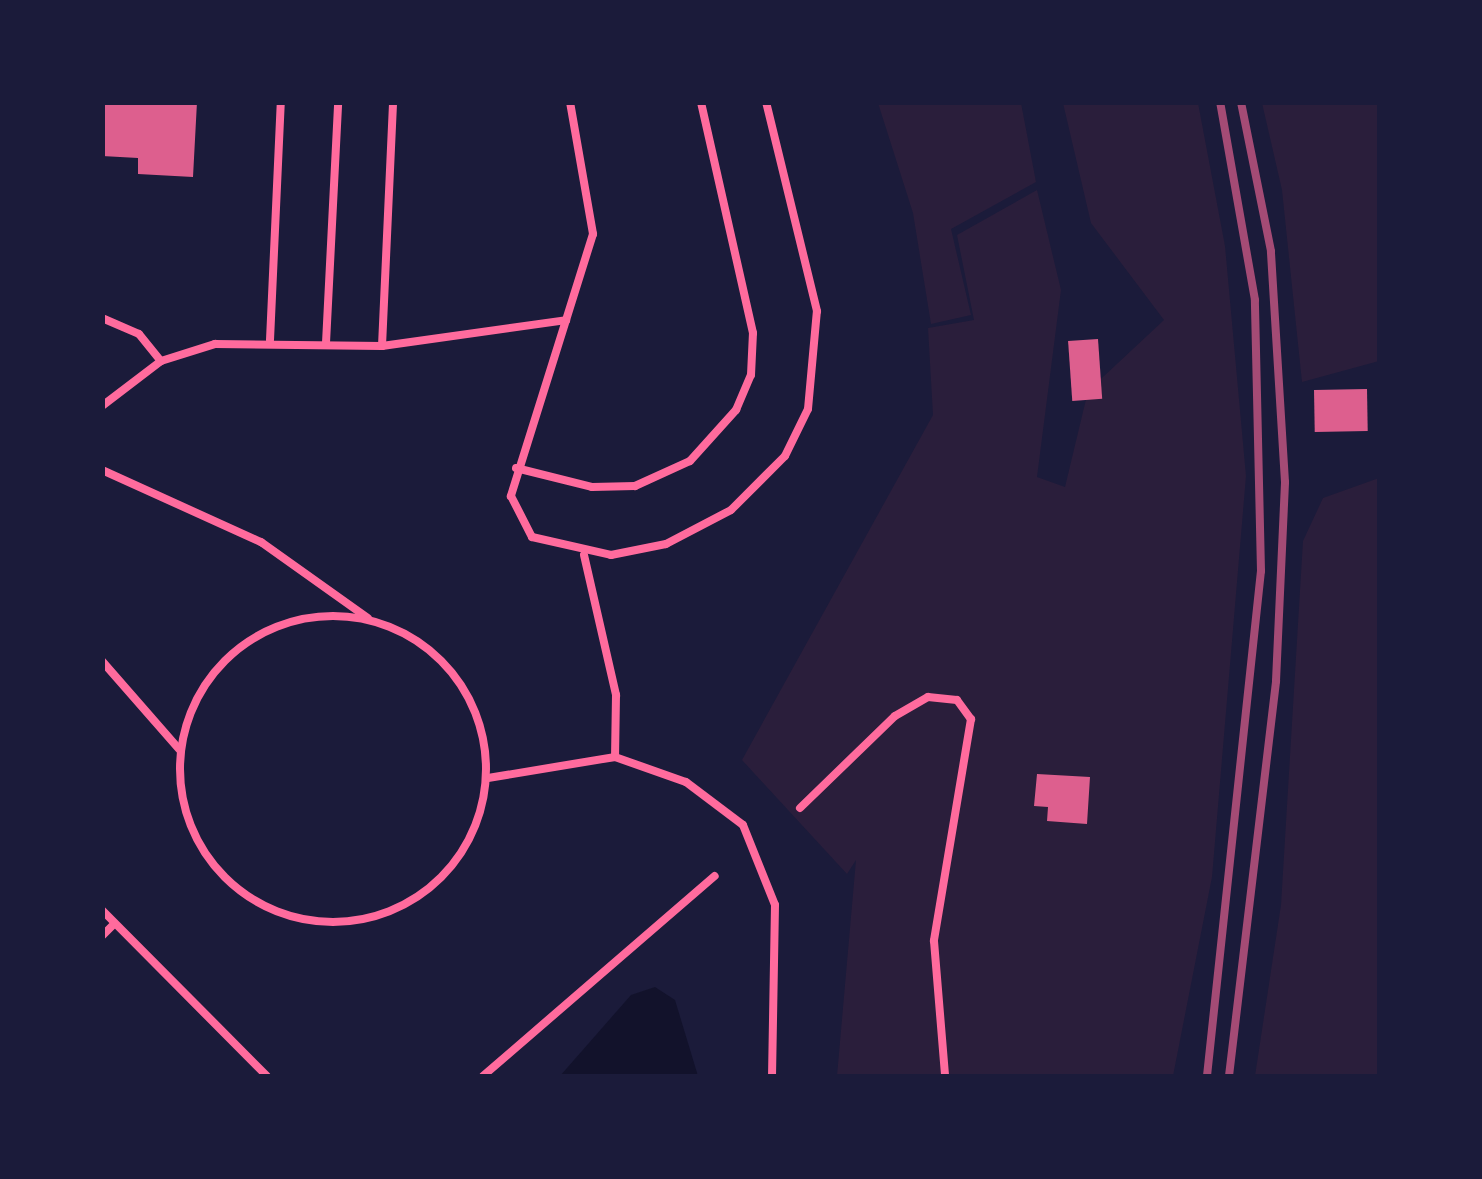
<!DOCTYPE html>
<style>
body{margin:0}
#map{position:relative;width:1482px;height:1179px;overflow:hidden;background:#1b1b3a;font-family:Commissioner,sans-serif}
div>[style]{position:absolute}
.green>*{inset:0;background:#2a1e3b}
.water>*{inset:0;background:#12122b}
.building>*{inset:0;background:#dd5f8e;transform-origin:0 0}
.service>*{height:8px;margin:-4px;padding:0 4px;transform-origin:4px;border-radius:4px;background:#ff6b9d}
.service>.ring{margin:-4px;padding:0;box-sizing:content-box;background:none;border:8px solid #ff6b9d;border-radius:50%}
.rail>*{height:8px;margin:-4px;padding:0 4px;transform-origin:4px;border-radius:4px;background:#a44b75}
span{translate:-50% -50%;white-space:nowrap;text-align:center;line-height:1.15;-webkit-text-stroke:10px #1b1b3a;paint-order:stroke}
.frame{position:absolute;inset:0;border:105px solid #1b1b3a;pointer-events:none}
</style>
<div id="map">
<div class="green">
<i style="clip-path:polygon(878px 103px,1021px 103px,1036px 182px,951px 229px,971px 315px,931px 324px,913px 213px)"></i>
<i style="clip-path:polygon(1063px 103px,1198px 103px,1225px 246px,1246px 476px,1212px 877px,1173px 1076px,837px 1076px,856px 860px,847px 874px,742px 760px,933px 415px,928px 328px,974px 320px,957px 235px,1037px 190px,1061px 290px,1037px 477px,1065px 487px,1088px 391px,1164px 320px,1091px 223px)"></i>
<i style="clip-path:polygon(1262px 103px,1379px 103px,1379px 361px,1302px 382px,1282px 190px)"></i>
<i style="clip-path:polygon(1379px 478px,1379px 1076px,1255px 1076px,1281px 905px,1303px 541px,1323px 498px)"></i>
</div>
<div class="water">
<i style="clip-path:polygon(655px 987px,675px 1000px,698px 1076px,560px 1076px,631px 995px)"></i>
</div>
<div class="building">
<i style="clip-path:polygon(102px 102px,197px 102px,193px 177px,138px 174px,138px 158px,102px 156px)"></i>
<i style="left:1098px;top:339px;width:60px;height:30px;rotate:86deg"></i>
<i style="left:1367px;top:389px;width:42px;height:53px;rotate:89deg"></i>
<i style="clip-path:polygon(1037px 774px,1090px 777px,1087px 824px,1047px 821px,1048px 807px,1034px 806px)"></i>
</div>
<div class="service">
<i style="left:570px;top:102px;width:134px;rotate:80.1deg"></i>
<i style="left:593px;top:234px;width:275px;rotate:107.4deg"></i>
<i style="left:511px;top:496px;width:46px;rotate:62.9deg"></i>
<i style="left:532px;top:537px;width:81px;rotate:12.8deg"></i>
<i style="left:611px;top:555px;width:56px;rotate:-11.3deg"></i>
<i style="left:666px;top:544px;width:73px;rotate:-27.6deg"></i>
<i style="left:731px;top:510px;width:76px;rotate:-45deg"></i>
<i style="left:785px;top:456px;width:52px;rotate:-63.9deg"></i>
<i style="left:808px;top:409px;width:98px;rotate:-84.8deg"></i>
<i style="left:817px;top:311px;width:215px;rotate:-103.7deg"></i>
<i style="left:102px;top:318px;width:40px;rotate:23.4deg"></i>
<i style="left:139px;top:334px;width:35px;rotate:51deg"></i>
<i style="left:270px;top:340px;width:238px;rotate:-87.4deg"></i>
<i style="left:326px;top:343px;width:241px;rotate:-87.1deg"></i>
<i style="left:382px;top:346px;width:244px;rotate:-87.4deg"></i>
<i style="left:102px;top:406px;width:74px;rotate:-37.3deg"></i>
<i style="left:161px;top:361px;width:57px;rotate:-17.5deg"></i>
<i style="left:215px;top:344px;width:167px;rotate:0.7deg"></i>
<i style="left:382px;top:346px;width:186px;rotate:-8deg"></i>
<i style="left:516px;top:468px;width:78px;rotate:14deg"></i>
<i style="left:592px;top:487px;width:43px;rotate:-1.3deg"></i>
<i style="left:635px;top:486px;width:60px;rotate:-24.4deg"></i>
<i style="left:690px;top:461px;width:69px;rotate:-48deg"></i>
<i style="left:736px;top:410px;width:38px;rotate:-67deg"></i>
<i style="left:751px;top:375px;width:42px;rotate:-87.3deg"></i>
<i style="left:753px;top:333px;width:237px;rotate:-102.7deg"></i>
<i style="left:102px;top:470px;width:175px;rotate:24.4deg"></i>
<i style="left:261px;top:542px;width:131px;rotate:35.4deg"></i>
<i style="left:584px;top:555px;width:144px;rotate:77.1deg"></i>
<i style="left:616px;top:695px;width:62px;rotate:90.9deg"></i>
<i class="ring" style="left:180px;top:616px;width:298px;height:298px"></i>
<i style="left:102px;top:661px;width:117px;rotate:48.8deg"></i>
<i style="left:488px;top:778px;width:129px;rotate:-9.4deg"></i>
<i style="left:615px;top:757px;width:75px;rotate:19.4deg"></i>
<i style="left:686px;top:782px;width:71px;rotate:37deg"></i>
<i style="left:743px;top:825px;width:86px;rotate:68.2deg"></i>
<i style="left:775px;top:905px;width:171px;rotate:91deg"></i>
<i style="left:800px;top:808px;width:132px;rotate:-44.1deg"></i>
<i style="left:895px;top:716px;width:38px;rotate:-30deg"></i>
<i style="left:928px;top:697px;width:29px;rotate:6deg"></i>
<i style="left:957px;top:700px;width:24px;rotate:54deg"></i>
<i style="left:971px;top:719px;width:225px;rotate:99.5deg"></i>
<i style="left:934px;top:941px;width:135px;rotate:85.3deg"></i>
<i style="left:102px;top:910px;width:234px;rotate:45.2deg"></i>
<i style="left:102px;top:936px;width:17px;rotate:-45deg"></i>
<i style="left:483px;top:1076px;width:306px;rotate:-40.8deg"></i>
</div>
<div class="rail">
<i style="left:1207px;top:1076px;width:508px;rotate:-83.9deg"></i>
<i style="left:1261px;top:571px;width:271px;rotate:-91.3deg"></i>
<i style="left:1255px;top:300px;width:201px;rotate:-100deg"></i>
<i style="left:1229px;top:1076px;width:398px;rotate:-83.2deg"></i>
<i style="left:1276px;top:681px;width:199px;rotate:-87.4deg"></i>
<i style="left:1285px;top:482px;width:231px;rotate:-93.5deg"></i>
<i style="left:1271px;top:251px;width:152px;rotate:-101.4deg"></i>
</div>
<div class="frame"></div>
</div>
